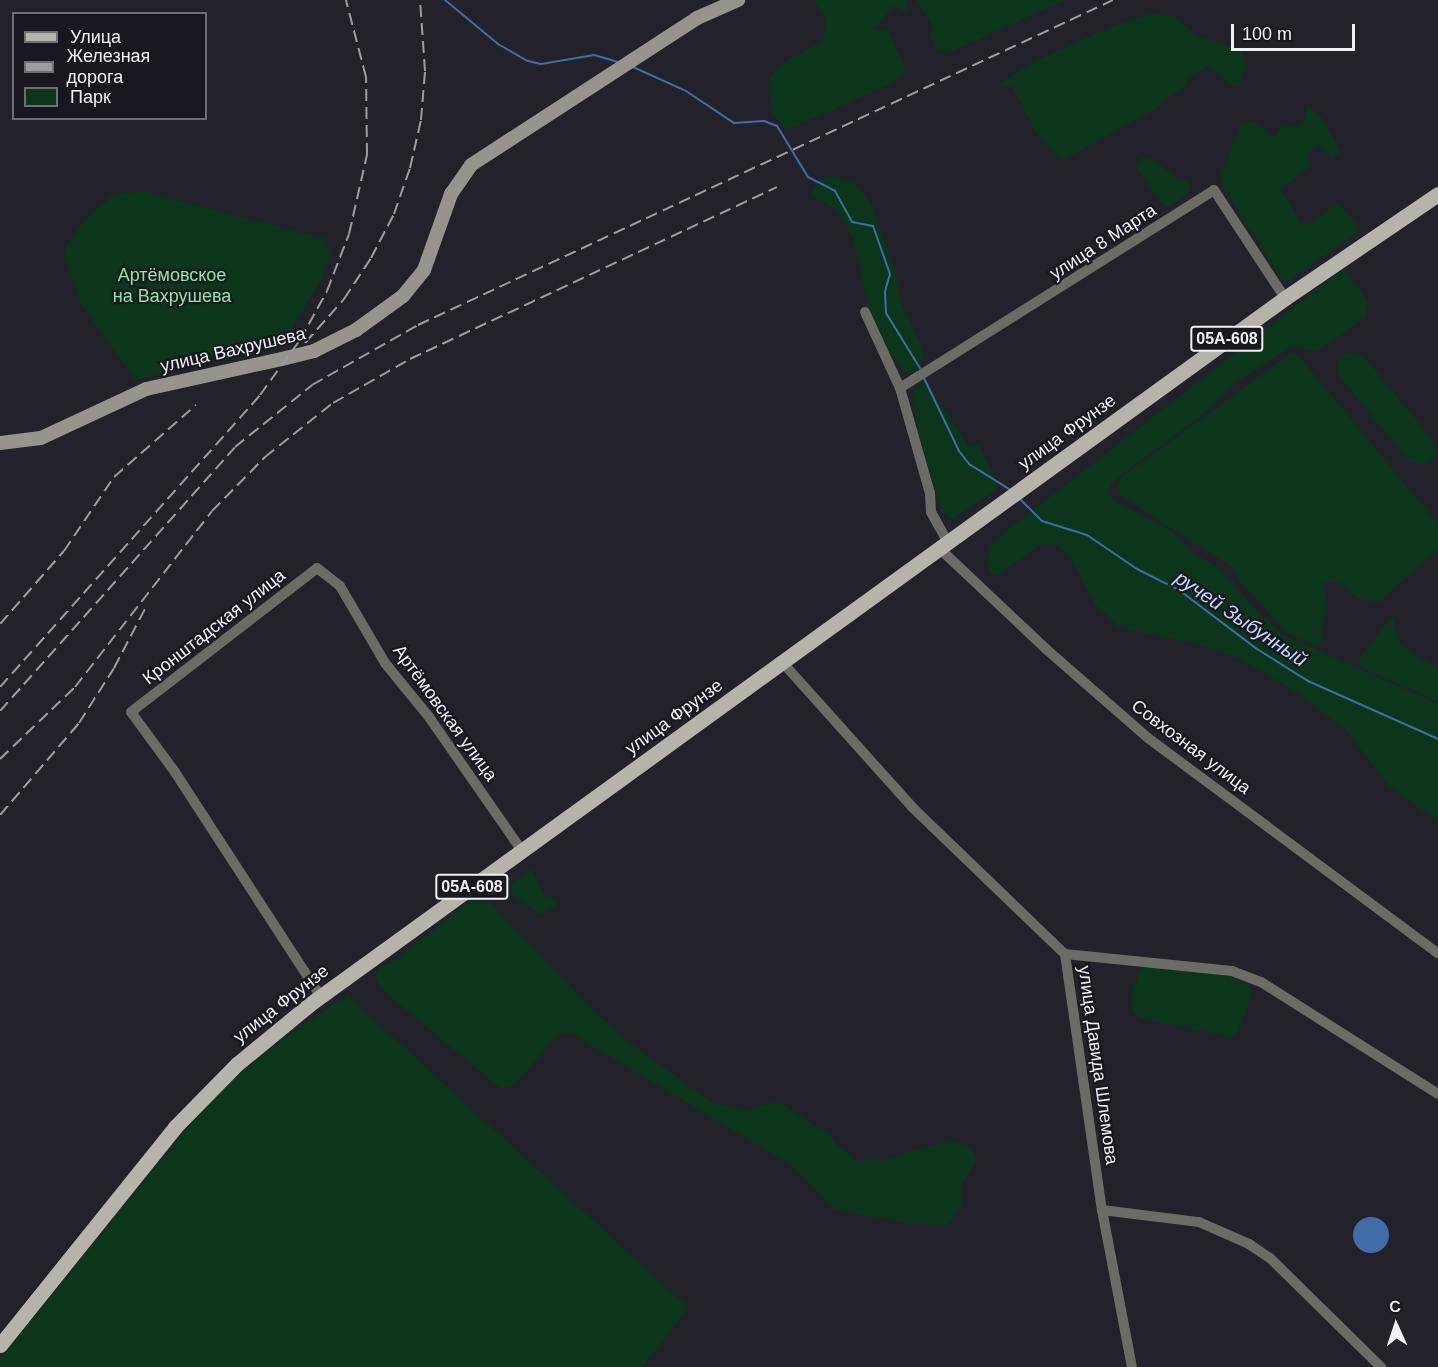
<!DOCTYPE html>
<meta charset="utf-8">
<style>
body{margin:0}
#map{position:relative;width:1438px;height:1367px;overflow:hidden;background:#23222a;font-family:Helvetica,sans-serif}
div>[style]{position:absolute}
.green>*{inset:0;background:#0c361b}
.water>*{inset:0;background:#416ca8}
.round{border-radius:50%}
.stream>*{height:2px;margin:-1px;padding:0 1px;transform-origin:1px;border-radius:1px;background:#416ca8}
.street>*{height:10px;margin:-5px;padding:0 5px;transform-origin:5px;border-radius:5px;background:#6c6b66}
.secondary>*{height:14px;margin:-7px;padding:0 7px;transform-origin:7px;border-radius:7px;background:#96948c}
.primary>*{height:15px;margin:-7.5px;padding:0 7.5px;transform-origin:7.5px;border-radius:7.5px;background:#b6b3aa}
.rail>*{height:2px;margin-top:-1px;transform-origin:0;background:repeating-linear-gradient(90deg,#9d9ca3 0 12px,transparent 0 18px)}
span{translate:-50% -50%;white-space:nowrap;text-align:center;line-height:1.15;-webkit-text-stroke:4.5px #191820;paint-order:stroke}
.shield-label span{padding:2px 4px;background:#191820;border:2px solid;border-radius:4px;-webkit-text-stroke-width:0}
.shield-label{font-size:16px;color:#f0f0f6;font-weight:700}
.street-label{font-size:18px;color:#f0f0f6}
.park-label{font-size:18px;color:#85e8a1}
.water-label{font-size:20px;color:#c1d9fc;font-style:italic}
.legend{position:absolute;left:12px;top:12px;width:195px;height:108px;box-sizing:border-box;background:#191820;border:2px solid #6f6e76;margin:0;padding:8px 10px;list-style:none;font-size:18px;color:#f0f0f6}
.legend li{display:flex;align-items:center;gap:12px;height:30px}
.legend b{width:30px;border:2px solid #6f6e76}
.north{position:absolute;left:1366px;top:1295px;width:60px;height:60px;-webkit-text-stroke:4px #191820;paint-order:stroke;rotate:357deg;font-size:16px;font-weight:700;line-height:24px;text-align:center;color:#f0f0f6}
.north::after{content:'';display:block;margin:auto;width:21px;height:27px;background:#f0f0f6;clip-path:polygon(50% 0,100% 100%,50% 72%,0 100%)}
.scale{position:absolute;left:1231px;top:24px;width:124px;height:27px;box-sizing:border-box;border:3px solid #f0f0f6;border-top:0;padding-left:8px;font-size:18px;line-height:21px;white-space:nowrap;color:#f0f0f6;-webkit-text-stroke:4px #191820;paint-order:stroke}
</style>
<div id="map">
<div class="green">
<i style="clip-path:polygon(814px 0,907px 0,907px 12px,893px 6px,874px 30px,888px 30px,906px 71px,895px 82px,787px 130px,772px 115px,769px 79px,781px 64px,823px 41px,826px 21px)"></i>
<i style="clip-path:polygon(917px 0,1065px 0,951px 52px,936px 50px,930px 34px,933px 26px)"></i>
<i style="clip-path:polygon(1150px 14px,1175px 17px,1197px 36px,1240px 50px,1246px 62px,1240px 86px,1233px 86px,1208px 66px,1189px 77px,1182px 89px,1163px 101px,1159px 107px,1061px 161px,1038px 136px,1012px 86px,995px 87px,1028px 65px,1110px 27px)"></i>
<i style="clip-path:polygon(1308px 107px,1320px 115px,1341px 152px,1332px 158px,1318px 145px,1308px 153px,1311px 166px,1281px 189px,1301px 224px,1307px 225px,1339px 203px,1361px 230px,1291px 280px,1283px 281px,1223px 188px,1222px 174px,1240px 124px,1253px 122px,1275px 138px,1282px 127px,1302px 125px)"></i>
<i style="clip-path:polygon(1143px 157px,1155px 160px,1175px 178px,1190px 182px,1188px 194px,1168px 207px,1163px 205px,1135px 166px)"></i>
<i style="clip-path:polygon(835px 176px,856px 185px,870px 202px,894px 266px,901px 303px,922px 346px,923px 358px,918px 371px,905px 373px,889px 351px,869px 308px,853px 238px,838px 210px,810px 195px,818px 180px)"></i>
<i style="clip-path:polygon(141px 191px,325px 239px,330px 255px,322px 279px,279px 349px,135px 380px,82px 305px,65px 259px,65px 248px,86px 219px,112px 196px)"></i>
<i style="clip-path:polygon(1339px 272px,1346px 272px,1368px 301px,1366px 317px,1318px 351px,1297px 347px,1288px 349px,1234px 384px,1203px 414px,1111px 483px,1109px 492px,1113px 500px,1171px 531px,1193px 553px,1223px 571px,1259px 614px,1285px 636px,1438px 704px,1438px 822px,1388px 785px,1346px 730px,1292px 689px,1237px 658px,1205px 646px,1119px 627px,1095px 604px,1071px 558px,1057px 545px,1041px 544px,997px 576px,989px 572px,988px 559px,992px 545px,1004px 533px)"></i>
<i style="clip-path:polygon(1348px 353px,1364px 357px,1434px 441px,1437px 454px,1427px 465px,1409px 461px,1339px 376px,1338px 362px)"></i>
<i style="clip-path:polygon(1290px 354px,1297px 354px,1438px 524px,1438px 550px,1379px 602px,1359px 599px,1338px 582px,1324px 582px,1327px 609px,1321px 631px,1324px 640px,1316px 646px,1287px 633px,1240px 581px,1232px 567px,1121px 496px,1118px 486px,1122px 477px)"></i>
<i style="clip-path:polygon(922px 383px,930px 386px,968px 446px,979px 446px,1000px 487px,953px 519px,942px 513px,917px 429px,913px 392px)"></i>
<i style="clip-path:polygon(1393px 619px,1400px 645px,1438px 669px,1438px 701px,1361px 667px,1359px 659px,1388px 621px)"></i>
<i style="clip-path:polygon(531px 869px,545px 896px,557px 900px,555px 907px,541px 915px,510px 893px,513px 882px)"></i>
<i style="clip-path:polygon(489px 901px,594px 1011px,630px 1043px,714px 1104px,747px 1110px,776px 1102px,784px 1105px,816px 1127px,829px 1132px,835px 1143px,857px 1161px,888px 1159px,951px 1140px,971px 1147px,977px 1159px,962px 1184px,962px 1207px,948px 1225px,913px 1224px,833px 1209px,794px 1167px,572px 1034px,564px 1033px,553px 1041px,514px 1085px,501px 1089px,381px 989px,375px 977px,379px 968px,394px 961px,469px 902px)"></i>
<i style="clip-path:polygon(1148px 965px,1231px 976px,1248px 984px,1252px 993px,1237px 1035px,1231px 1037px,1140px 1018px,1133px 1011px,1131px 1000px,1139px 971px)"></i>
<i style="clip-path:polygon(347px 995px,689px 1308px,642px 1367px,0 1367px,0 1359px,209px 1101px,267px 1051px)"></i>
</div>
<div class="water">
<i class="round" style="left:1353px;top:1217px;width:36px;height:36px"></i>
</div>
<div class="stream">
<i style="left:445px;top:0;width:69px;rotate:39.7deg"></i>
<i style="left:498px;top:44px;width:34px;rotate:30deg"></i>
<i style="left:528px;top:61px;width:13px;rotate:13deg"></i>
<i style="left:541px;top:64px;width:54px;rotate:-9.6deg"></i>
<i style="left:594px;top:55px;width:26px;rotate:16deg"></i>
<i style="left:633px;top:67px;width:58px;rotate:24.4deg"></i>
<i style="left:686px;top:91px;width:58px;rotate:33.7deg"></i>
<i style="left:734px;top:123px;width:30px;rotate:-4deg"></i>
<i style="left:764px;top:121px;width:14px;rotate:21deg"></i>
<i style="left:777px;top:126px;width:60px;rotate:58.7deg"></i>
<i style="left:808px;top:177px;width:30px;rotate:27deg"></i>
<i style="left:835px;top:191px;width:35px;rotate:61deg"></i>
<i style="left:852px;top:222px;width:21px;rotate:11deg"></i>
<i style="left:873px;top:226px;width:51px;rotate:70.5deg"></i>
<i style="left:890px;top:274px;width:19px;rotate:106deg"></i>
<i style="left:885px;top:292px;width:21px;rotate:87deg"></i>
<i style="left:886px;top:313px;width:67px;rotate:58.4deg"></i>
<i style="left:924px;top:378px;width:81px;rotate:64.4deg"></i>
<i style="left:959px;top:451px;width:16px;rotate:52deg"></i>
<i style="left:969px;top:464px;width:47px;rotate:32deg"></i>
<i style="left:1018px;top:497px;width:34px;rotate:45deg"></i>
<i style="left:1042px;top:521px;width:47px;rotate:17.3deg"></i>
<i style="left:1087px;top:535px;width:60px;rotate:34.2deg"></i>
<i style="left:1137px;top:569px;width:47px;rotate:26.6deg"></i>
<i style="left:1179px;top:590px;width:98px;rotate:37.1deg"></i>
<i style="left:1257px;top:649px;width:60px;rotate:32.1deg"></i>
<i style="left:1308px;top:681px;width:142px;rotate:24deg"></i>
</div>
<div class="street">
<i style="left:865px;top:312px;width:84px;rotate:65.3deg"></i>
<i style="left:900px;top:388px;width:109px;rotate:74.1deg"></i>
<i style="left:930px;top:493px;width:19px;rotate:87deg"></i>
<i style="left:931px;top:512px;width:35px;rotate:61deg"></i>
<i style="left:900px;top:388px;width:371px;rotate:-32.2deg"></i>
<i style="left:1214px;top:190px;width:129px;rotate:56.7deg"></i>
<i style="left:940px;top:549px;width:146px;rotate:43.3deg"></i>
<i style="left:1046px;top:649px;width:135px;rotate:41.1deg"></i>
<i style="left:1148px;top:738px;width:361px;rotate:36.6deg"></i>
<i style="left:783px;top:663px;width:193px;rotate:48.1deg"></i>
<i style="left:912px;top:807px;width:212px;rotate:43.9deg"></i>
<i style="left:1065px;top:954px;width:259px;rotate:81.8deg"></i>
<i style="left:1102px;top:1210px;width:160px;rotate:79.2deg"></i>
<i style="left:1065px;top:954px;width:168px;rotate:5.8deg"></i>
<i style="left:1232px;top:971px;width:31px;rotate:21deg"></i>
<i style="left:1261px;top:982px;width:209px;rotate:32.3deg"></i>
<i style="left:321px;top:997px;width:268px;rotate:-123deg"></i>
<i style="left:175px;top:772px;width:74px;rotate:-126.3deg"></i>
<i style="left:131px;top:712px;width:235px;rotate:-37.7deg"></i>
<i style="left:317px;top:568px;width:29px;rotate:38deg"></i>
<i style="left:340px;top:586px;width:89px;rotate:59.7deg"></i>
<i style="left:385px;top:663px;width:70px;rotate:50.8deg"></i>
<i style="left:429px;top:717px;width:163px;rotate:55.2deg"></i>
<i style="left:1102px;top:1210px;width:98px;rotate:7.1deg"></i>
<i style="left:1199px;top:1222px;width:55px;rotate:23.7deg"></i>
<i style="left:1249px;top:1244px;width:25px;rotate:34deg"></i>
<i style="left:1270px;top:1258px;width:156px;rotate:44.5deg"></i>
</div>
<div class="secondary">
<i style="left:0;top:443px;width:41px;rotate:-7deg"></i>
<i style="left:41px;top:438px;width:116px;rotate:-25deg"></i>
<i style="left:146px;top:389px;width:143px;rotate:-12.5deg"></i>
<i style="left:286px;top:358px;width:29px;rotate:-14deg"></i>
<i style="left:314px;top:351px;width:47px;rotate:-26.6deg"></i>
<i style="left:356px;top:330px;width:58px;rotate:-35.9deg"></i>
<i style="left:403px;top:296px;width:33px;rotate:-51deg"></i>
<i style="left:424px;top:270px;width:81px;rotate:-70.4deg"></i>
<i style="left:451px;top:194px;width:35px;rotate:-55deg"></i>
<i style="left:471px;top:165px;width:270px;rotate:-33deg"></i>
<i style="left:697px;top:18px;width:45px;rotate:-23.7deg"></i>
</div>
<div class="primary">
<i style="left:0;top:1345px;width:280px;rotate:-51.2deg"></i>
<i style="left:175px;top:1127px;width:88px;rotate:-45.5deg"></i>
<i style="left:237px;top:1064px;width:94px;rotate:-39.4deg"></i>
<i style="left:310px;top:1004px;width:1204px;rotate:-35.91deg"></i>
<i style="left:1285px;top:298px;width:185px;rotate:-34.2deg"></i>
</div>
<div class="rail">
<i style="left:305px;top:343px;width:59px;rotate:-48.4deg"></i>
<i style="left:344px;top:299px;width:49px;rotate:-56.6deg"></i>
<i style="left:371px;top:258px;width:50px;rotate:-62.4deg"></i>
<i style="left:394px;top:214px;width:49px;rotate:-70.8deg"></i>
<i style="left:410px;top:168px;width:49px;rotate:-77.1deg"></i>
<i style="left:421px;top:120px;width:49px;rotate:-85.3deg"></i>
<i style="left:425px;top:71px;width:71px;rotate:-94deg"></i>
<i style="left:0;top:624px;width:97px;rotate:-48.8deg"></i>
<i style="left:64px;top:551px;width:89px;rotate:-56deg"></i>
<i style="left:114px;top:477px;width:109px;rotate:-41.3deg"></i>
<i style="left:0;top:687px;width:391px;rotate:-48.3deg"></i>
<i style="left:260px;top:395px;width:68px;rotate:-54deg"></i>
<i style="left:300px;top:340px;width:56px;rotate:-61.1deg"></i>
<i style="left:327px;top:291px;width:61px;rotate:-68.9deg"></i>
<i style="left:349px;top:234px;width:81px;rotate:-77.2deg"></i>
<i style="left:367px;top:155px;width:78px;rotate:-90.7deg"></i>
<i style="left:366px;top:77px;width:80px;rotate:-104.6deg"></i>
<i style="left:0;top:711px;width:353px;rotate:-48.3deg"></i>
<i style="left:235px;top:447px;width:99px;rotate:-38.8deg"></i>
<i style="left:312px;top:385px;width:122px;rotate:-29.5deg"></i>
<i style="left:418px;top:325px;width:767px;rotate:-25.06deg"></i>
<i style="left:0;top:759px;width:104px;rotate:-43.8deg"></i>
<i style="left:75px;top:687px;width:223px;rotate:-52.1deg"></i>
<i style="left:212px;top:511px;width:76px;rotate:-45.5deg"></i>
<i style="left:265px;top:457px;width:87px;rotate:-38.5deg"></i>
<i style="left:333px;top:403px;width:89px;rotate:-29.7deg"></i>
<i style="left:410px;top:359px;width:405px;rotate:-25.1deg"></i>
<i style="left:0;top:815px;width:121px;rotate:-49.3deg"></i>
<i style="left:79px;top:723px;width:65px;rotate:-57.5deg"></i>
<i style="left:114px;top:668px;width:69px;rotate:-62.3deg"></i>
</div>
<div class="shield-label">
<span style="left:1227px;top:339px">05А-608</span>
<span style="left:472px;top:887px">05А-608</span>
</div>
<div class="street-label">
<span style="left:1103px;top:242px;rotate:-33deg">улица 8 Марта</span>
<span style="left:233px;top:350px;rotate:-13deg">улица Вахрушева</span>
<span style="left:1067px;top:432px;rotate:-36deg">улица Фрунзе</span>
<span style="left:214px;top:627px;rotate:-38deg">Кронштадская улица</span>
<span style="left:445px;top:713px;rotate:54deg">Артёмовская улица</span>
<span style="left:674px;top:717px;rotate:-36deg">улица Фрунзе</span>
<span style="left:1191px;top:747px;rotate:37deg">Совхозная улица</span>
<span style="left:281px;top:1004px;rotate:-38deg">улица Фрунзе</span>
<span style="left:1098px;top:1065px;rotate:82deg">улица Давида Шлемова</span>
</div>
<div class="park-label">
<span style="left:172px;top:286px">Артёмовское<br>на Вахрушева</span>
</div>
<div class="water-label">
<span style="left:1241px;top:619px;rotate:34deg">ручей Зыбунный</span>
</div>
<ul class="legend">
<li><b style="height:8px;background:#b6b3aa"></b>Улица</li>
<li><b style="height:8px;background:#9d9ca3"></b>Железная дорога</li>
<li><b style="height:16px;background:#0c361b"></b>Парк</li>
</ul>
<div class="north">С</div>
<div class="scale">100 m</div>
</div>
